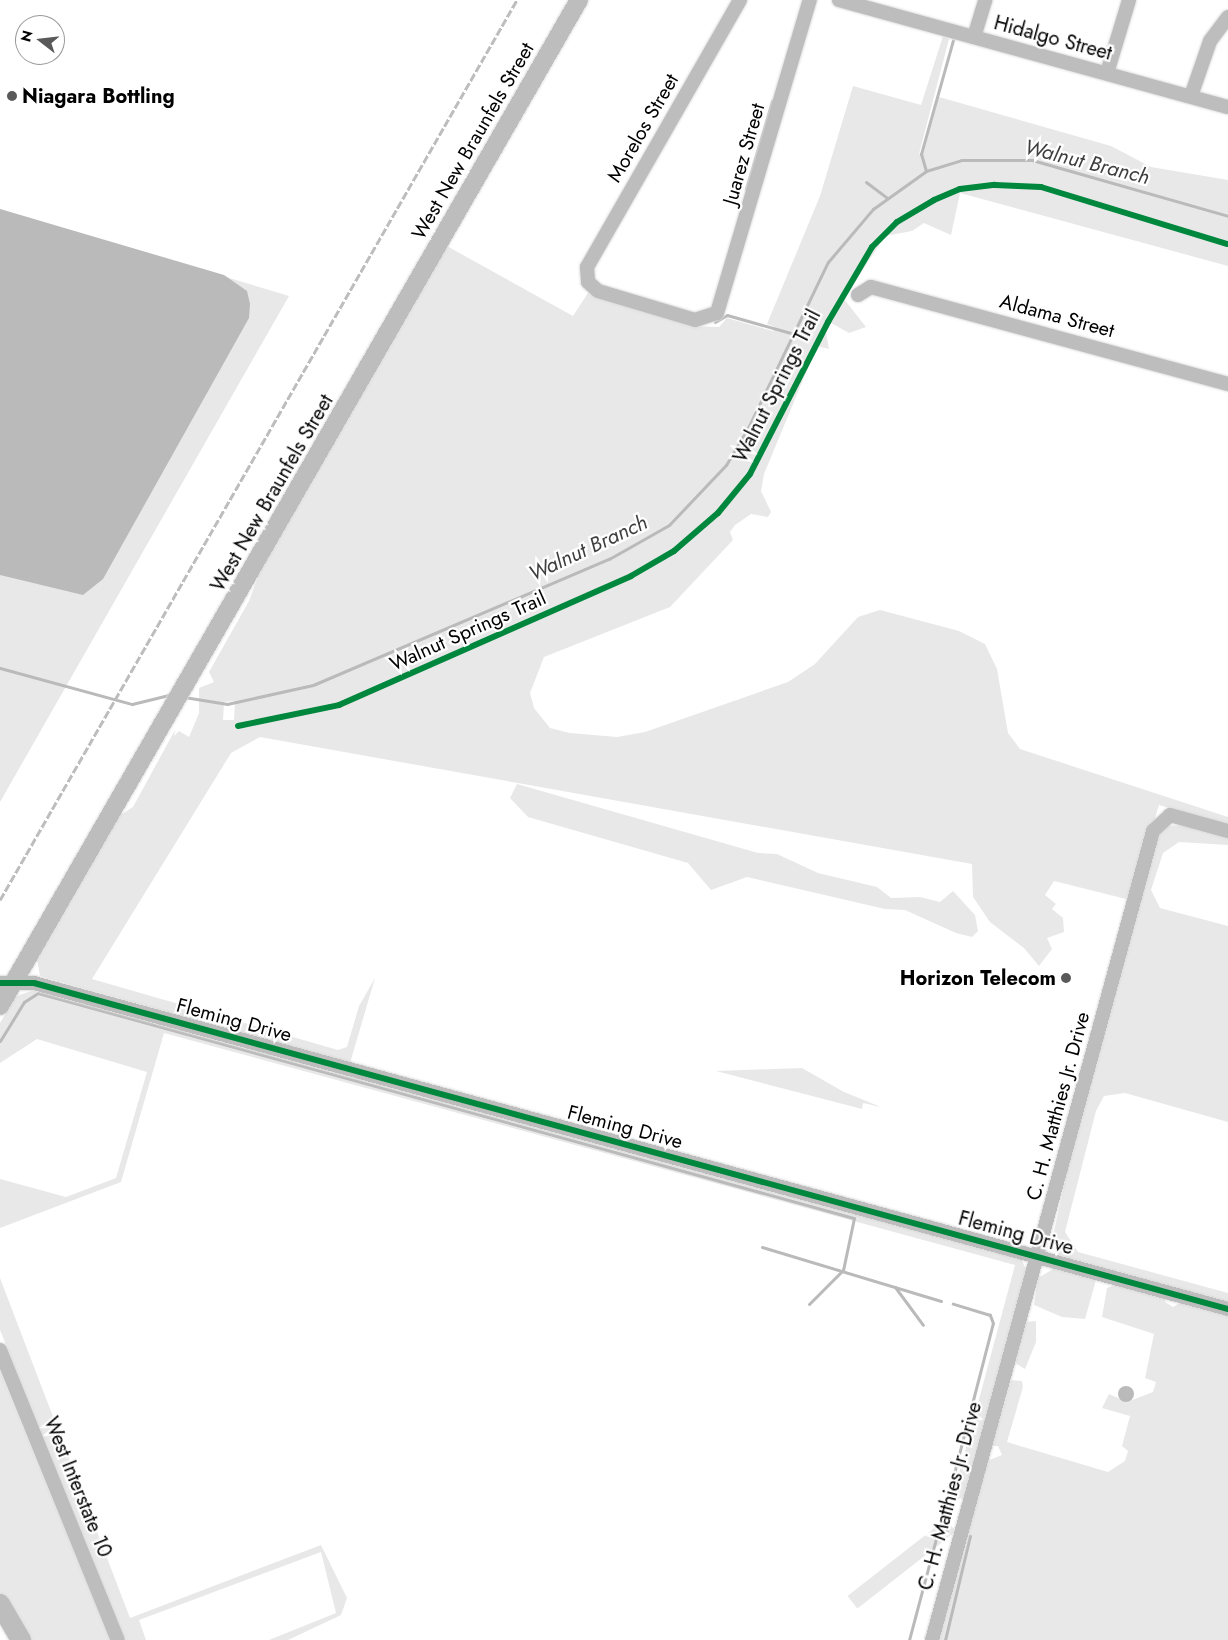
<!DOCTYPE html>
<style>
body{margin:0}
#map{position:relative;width:1228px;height:1640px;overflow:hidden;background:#fff;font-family:Jost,sans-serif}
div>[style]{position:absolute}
.green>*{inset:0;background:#e8e8e8;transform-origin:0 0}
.water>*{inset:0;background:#bababa}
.round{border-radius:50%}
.stream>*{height:3px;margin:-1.5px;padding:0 1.5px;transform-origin:1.5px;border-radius:1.5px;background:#bababa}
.roads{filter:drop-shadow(0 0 1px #dbdbdb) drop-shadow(0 0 1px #dbdbdb)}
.minor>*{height:14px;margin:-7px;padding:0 7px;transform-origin:7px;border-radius:7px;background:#bdbdbd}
.major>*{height:18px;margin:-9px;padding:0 9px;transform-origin:9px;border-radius:9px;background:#bdbdbd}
.highway>*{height:20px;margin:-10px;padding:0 10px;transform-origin:10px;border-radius:10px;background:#bdbdbd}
.rail>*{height:3px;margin-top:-1.5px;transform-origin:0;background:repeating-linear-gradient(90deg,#bdbdbd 0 8px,transparent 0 10.5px)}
.cycleway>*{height:6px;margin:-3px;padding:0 3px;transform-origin:3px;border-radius:3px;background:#00873e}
.dots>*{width:14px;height:14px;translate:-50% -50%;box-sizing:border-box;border:2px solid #fff;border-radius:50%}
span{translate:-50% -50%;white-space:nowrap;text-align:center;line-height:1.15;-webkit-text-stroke:4.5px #fff;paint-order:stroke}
.street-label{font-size:20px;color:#000}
.poi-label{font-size:20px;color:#000;font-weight:700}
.left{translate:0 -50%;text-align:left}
.right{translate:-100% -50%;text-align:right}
.water-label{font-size:21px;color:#3e3e3e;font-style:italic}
.north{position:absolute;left:15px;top:15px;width:50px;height:50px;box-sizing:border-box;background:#fff;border:1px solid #999;border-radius:50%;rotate:286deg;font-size:14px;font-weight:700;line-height:20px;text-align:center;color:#000}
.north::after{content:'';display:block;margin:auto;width:18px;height:22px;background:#595959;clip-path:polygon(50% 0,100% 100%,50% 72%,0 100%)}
</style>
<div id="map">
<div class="green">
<i style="clip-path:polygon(evenodd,943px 36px,949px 39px,919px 154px,924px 151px,939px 97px,1111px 146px,1151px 167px,1228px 180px,1228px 266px,960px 193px,951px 235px,924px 223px,912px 231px,885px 236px,844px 299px,866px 327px,849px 333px,831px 323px,826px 332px,829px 349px,817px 346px,764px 474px,761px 491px,771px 512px,768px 517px,751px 514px,735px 525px,730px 532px,733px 540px,670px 607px,544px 657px,530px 693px,534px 708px,550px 728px,570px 733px,617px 737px,645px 732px,788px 682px,815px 664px,858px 617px,880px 610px,959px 631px,985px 644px,997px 669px,1008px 733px,1020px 749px,1228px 817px,1228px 825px,1159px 805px,1130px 900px,1054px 881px,1045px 895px,1056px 904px,1052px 909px,1063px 918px,1064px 932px,1047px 938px,1052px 949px,1039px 966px,1024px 948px,990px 922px,973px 897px,972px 864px,260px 737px,231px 753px,92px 979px,338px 1050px,347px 1047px,359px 1006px,375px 978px,350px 1063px,40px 976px,37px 959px,119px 816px,133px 807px,175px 730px,174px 736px,179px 731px,189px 737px,199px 713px,199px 688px,214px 682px,209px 672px,249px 601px,259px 574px,445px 245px,573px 316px,588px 293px,692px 326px,719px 327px,727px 318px,773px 331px,775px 327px,767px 324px,820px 196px,853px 86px,921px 105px,943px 36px,235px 701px,234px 720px,223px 720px,224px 702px,235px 701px)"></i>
<i style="clip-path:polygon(0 209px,289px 296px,0 802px)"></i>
<i style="clip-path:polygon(517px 784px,758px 853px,777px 854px,818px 873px,877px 887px,891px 898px,920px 897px,940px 902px,953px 891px,975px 915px,978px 931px,972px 937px,956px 933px,905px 910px,885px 909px,747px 877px,711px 890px,688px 863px,528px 817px,510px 798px)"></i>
<i style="clip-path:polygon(1182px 825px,1228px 838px,1228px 845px,1179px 842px,1163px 853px,1151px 890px,1160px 908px,1228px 926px,1228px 1122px,1125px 1093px,1104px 1096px,1096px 1111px,1065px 1232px,1078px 1252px,1228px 1293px,1228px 1302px,1059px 1255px,1051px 1245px,1072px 1149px,1157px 836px,1168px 826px)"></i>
<i style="clip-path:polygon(35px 990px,37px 995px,42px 992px,1021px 1258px,1026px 1270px,964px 1498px,952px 1500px,1015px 1265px,164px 1033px,121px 1182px,0 1228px,0 1179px,66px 1197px,116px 1178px,147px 1072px,37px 1039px,0 1063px,0 1023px,16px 996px)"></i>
<i style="clip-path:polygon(802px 1068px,844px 1092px,881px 1107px,863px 1103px,862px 1109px,716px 1071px)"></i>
<i style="clip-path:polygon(1055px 1268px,1096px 1280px,1085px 1319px,1062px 1317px,1034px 1305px,1038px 1278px)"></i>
<i style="clip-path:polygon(0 1278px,130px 1618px,321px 1545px,347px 1598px,341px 1615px,288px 1640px,269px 1640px,336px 1613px,321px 1552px,139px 1620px,146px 1640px,125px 1640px,0 1330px)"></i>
<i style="clip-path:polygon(1117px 1284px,1168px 1296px,1165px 1302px,1173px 1307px,1183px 1301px,1228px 1313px,1228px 1640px,939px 1640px,987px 1461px,1002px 1455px,998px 1446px,992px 1446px,1011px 1380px,1022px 1381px,1023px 1387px,1007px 1442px,1108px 1472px,1125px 1461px,1128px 1451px,1122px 1446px,1130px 1416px,1102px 1408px,1109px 1394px,1127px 1402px,1153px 1392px,1156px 1382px,1145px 1378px,1154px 1334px,1102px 1317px,1107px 1288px)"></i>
<i style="clip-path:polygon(1036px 1321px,1036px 1342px,1025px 1369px,1015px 1363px,1026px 1322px)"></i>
<i style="clip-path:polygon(0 1371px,110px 1640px,25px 1640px,0 1594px)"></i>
<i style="left:946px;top:1519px;width:16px;height:125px;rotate:52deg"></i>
</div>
<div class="water">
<i style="clip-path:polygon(0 209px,224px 275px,247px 291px,250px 304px,249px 318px,103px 579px,83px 595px,0 575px)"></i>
<i class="round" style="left:1118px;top:1386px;width:16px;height:16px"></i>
</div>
<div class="stream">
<i style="left:926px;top:171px;width:18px;rotate:-106deg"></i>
<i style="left:921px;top:154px;width:118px;rotate:-74.3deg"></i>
<i style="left:866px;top:182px;width:26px;rotate:37deg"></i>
<i style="left:746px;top:189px;width:92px;rotate:-73.5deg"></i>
<i style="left:715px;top:322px;width:14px;rotate:-30deg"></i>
<i style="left:727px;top:315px;width:70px;rotate:15.8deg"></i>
<i style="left:0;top:668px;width:137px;rotate:15.3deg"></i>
<i style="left:132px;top:704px;width:42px;rotate:-13.7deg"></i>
<i style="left:184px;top:697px;width:44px;rotate:9.2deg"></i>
<i style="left:227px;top:704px;width:88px;rotate:-12.5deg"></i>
<i style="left:313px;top:685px;width:322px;rotate:-23.1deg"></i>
<i style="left:609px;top:559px;width:69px;rotate:-29.5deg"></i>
<i style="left:669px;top:525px;width:83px;rotate:-46.5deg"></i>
<i style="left:726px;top:465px;width:43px;rotate:-59.3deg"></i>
<i style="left:748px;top:428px;width:184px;rotate:-64.3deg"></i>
<i style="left:828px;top:262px;width:70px;rotate:-49.7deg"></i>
<i style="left:873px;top:209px;width:65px;rotate:-35.6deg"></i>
<i style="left:926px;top:171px;width:37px;rotate:-17deg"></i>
<i style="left:961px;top:160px;width:71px"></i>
<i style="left:1032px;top:160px;width:204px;rotate:15.9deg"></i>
<i style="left:0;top:1041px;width:46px;rotate:-58.4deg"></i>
<i style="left:24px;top:1002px;width:17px;rotate:-33deg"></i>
<i style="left:38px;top:993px;width:846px;rotate:15.42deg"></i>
<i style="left:854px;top:1218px;width:53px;rotate:101.9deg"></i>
<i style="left:843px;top:1270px;width:48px;rotate:135deg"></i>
<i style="left:762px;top:1247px;width:187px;rotate:16.8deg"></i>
<i style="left:895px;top:1287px;width:47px;rotate:53.6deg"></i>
<i style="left:950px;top:1489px;width:171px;rotate:-75.5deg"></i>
<i style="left:993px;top:1323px;width:9px;rotate:-111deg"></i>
<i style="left:990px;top:1315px;width:39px;rotate:-163deg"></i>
<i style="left:909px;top:1640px;width:117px;rotate:-75.1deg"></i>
<i style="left:939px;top:1527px;width:9px;rotate:18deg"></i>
<i style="left:945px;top:1640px;width:107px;rotate:-76.5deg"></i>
</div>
<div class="roads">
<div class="minor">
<i style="left:740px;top:0;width:308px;rotate:119.8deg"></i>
<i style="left:587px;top:267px;width:15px;rotate:86deg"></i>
<i style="left:588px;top:282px;width:13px;rotate:42deg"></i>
<i style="left:598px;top:291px;width:101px;rotate:16.6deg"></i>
<i style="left:695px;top:320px;width:23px;rotate:-18deg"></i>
<i style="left:717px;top:313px;width:327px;rotate:-73.5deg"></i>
<i style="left:839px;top:0;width:403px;rotate:15.4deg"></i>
<i style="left:974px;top:37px;width:39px;rotate:-73deg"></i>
<i style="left:1107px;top:73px;width:76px;rotate:-73.2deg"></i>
<i style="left:1191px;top:96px;width:58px;rotate:-70.9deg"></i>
<i style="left:1210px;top:41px;width:30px;rotate:-53deg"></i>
<i style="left:858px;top:295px;width:15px;rotate:-32deg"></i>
<i style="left:871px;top:287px;width:370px;rotate:15.2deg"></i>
<i style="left:0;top:983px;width:34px"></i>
<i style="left:34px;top:983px;width:1238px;rotate:15.27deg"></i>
<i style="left:0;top:1350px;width:313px;rotate:67.9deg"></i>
<i style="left:932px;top:1640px;width:839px;rotate:-74.72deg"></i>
<i style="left:1153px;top:831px;width:23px;rotate:-43deg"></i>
<i style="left:1170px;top:815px;width:60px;rotate:15.4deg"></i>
</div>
<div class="major">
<i style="left:0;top:1006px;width:1161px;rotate:-60.08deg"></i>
</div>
<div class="highway">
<i style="left:0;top:1604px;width:42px;rotate:59.7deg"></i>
</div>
</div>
<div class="rail">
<i style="left:0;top:900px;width:1038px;rotate:-60.13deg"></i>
</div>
<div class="cycleway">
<i style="left:238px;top:726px;width:103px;rotate:-11.7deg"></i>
<i style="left:339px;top:705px;width:319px;rotate:-23.8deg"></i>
<i style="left:631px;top:576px;width:50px;rotate:-30.2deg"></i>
<i style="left:674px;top:551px;width:58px;rotate:-40.8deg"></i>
<i style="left:718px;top:513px;width:50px;rotate:-50.6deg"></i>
<i style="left:750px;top:474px;width:171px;rotate:-62.8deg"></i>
<i style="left:828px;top:322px;width:87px;rotate:-59.6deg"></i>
<i style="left:872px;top:247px;width:35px;rotate:-45deg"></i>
<i style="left:897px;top:222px;width:43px;rotate:-30.7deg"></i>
<i style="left:934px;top:200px;width:28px;rotate:-23deg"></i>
<i style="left:960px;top:189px;width:35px;rotate:-7deg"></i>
<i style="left:995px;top:185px;width:46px;rotate:2.5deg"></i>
<i style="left:1041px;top:187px;width:195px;rotate:17deg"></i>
<i style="left:0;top:983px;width:34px"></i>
<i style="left:34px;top:983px;width:1238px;rotate:15.27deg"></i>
</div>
<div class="dots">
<i style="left:12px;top:96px;background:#595959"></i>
<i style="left:1066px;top:978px;background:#595959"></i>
</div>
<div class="street-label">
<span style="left:1053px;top:38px;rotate:15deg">Hidalgo Street</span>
<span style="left:643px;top:128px;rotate:-60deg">Morelos Street</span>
<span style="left:473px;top:141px;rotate:-60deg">West New Braunfels Street</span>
<span style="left:744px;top:154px;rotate:-74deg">Juarez Street</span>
<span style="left:1057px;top:316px;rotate:15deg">Aldama Street</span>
<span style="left:777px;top:386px;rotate:-63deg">Walnut Springs Trail</span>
<span style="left:272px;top:493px;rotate:-60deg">West New Braunfels Street</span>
<span style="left:468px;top:631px;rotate:-24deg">Walnut Springs Trail</span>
<span style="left:234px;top:1020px;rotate:15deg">Fleming Drive</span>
<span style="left:1058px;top:1106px;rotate:-75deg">C. H. Matthies Jr. Drive</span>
<span style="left:625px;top:1127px;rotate:15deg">Fleming Drive</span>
<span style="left:1016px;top:1233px;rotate:15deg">Fleming Drive</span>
<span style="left:78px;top:1487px;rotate:68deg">West Interstate 10</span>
<span style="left:950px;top:1496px;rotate:-75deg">C. H. Matthies Jr. Drive</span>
</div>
<div class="poi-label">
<span class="left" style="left:22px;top:96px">Niagara Bottling</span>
<span class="right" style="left:1056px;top:978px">Horizon Telecom</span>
</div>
<div class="water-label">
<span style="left:1087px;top:162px;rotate:14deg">Walnut Branch</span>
<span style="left:588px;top:548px;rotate:-25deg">Walnut Branch</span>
</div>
<div class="north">N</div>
</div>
